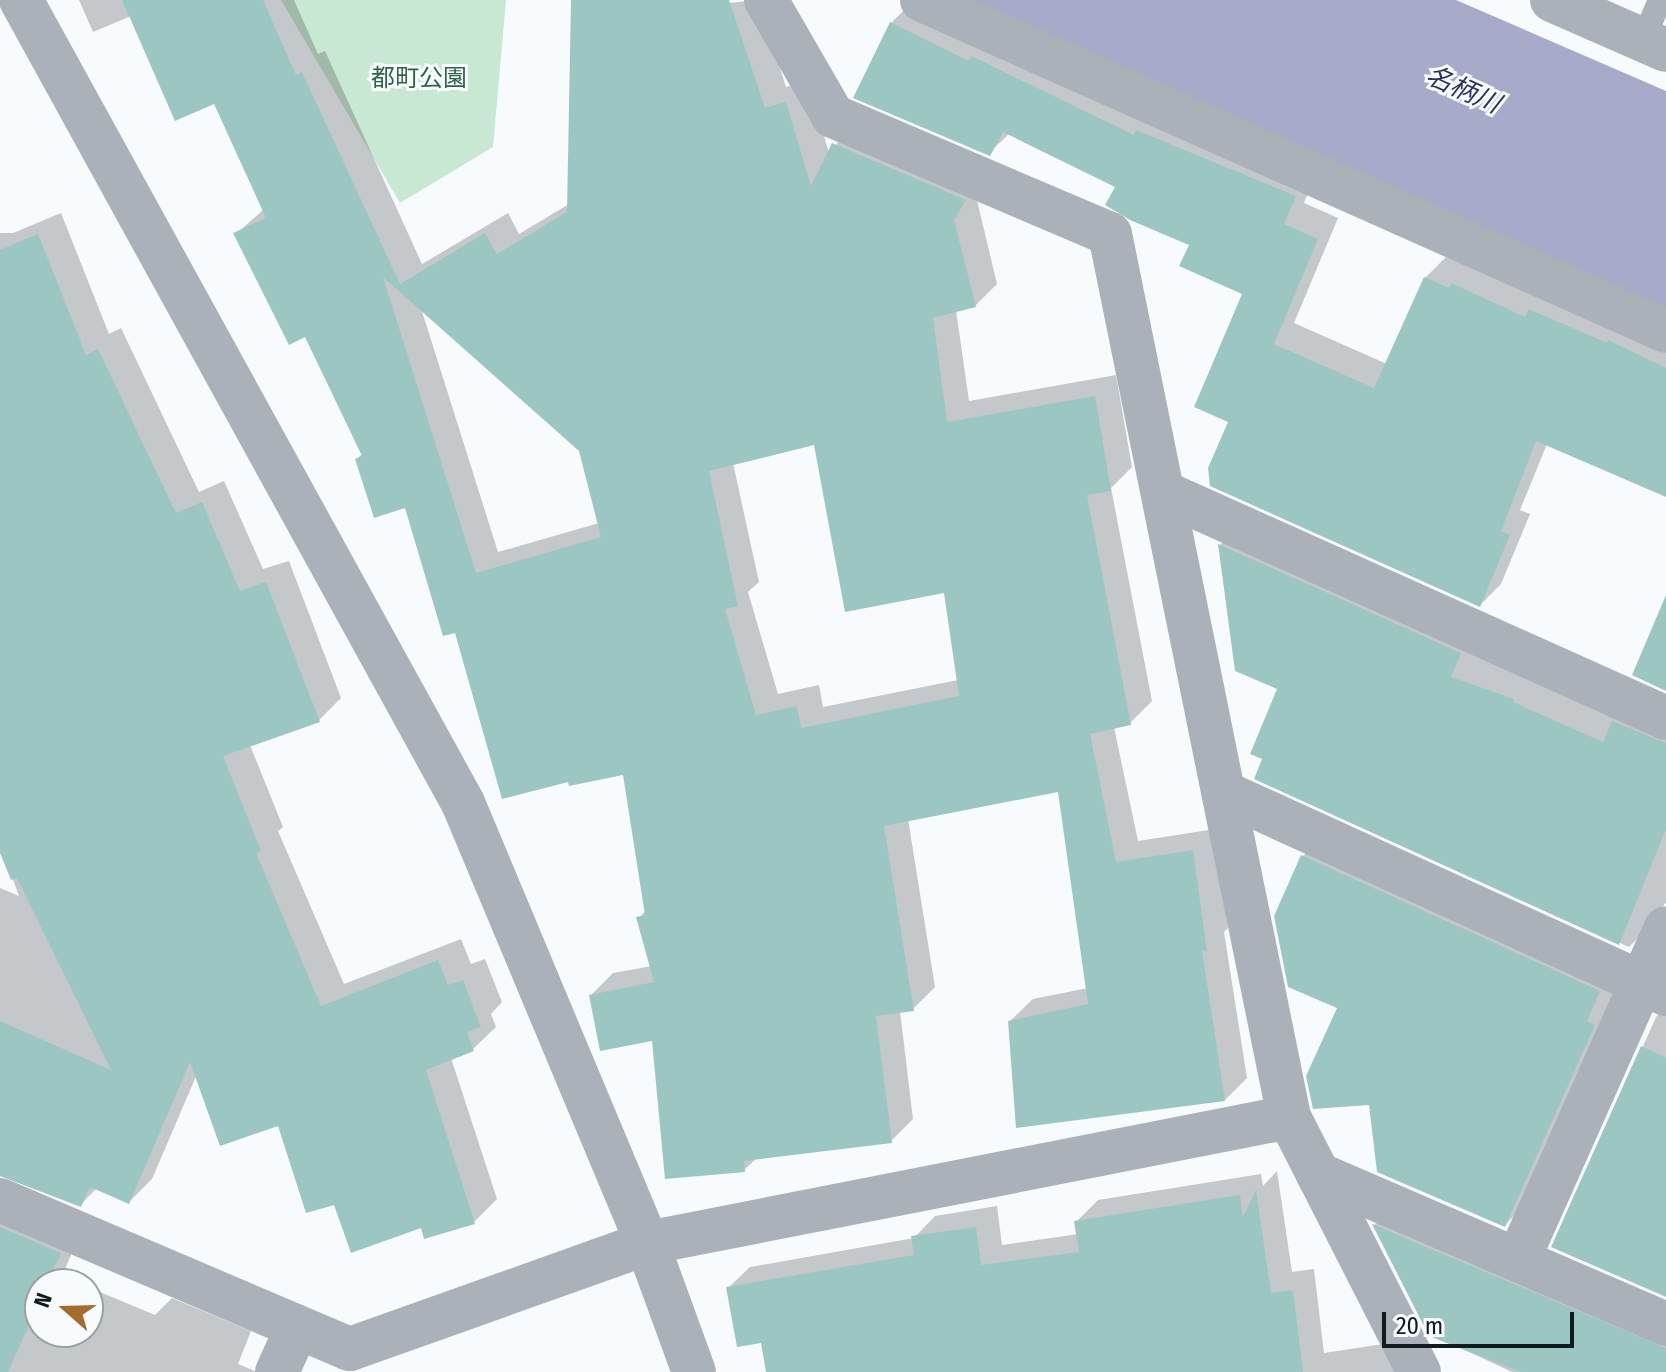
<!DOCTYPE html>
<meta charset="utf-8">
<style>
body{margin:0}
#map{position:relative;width:1666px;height:1372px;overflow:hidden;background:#f7fbfd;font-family:"Fira Sans Condensed","Noto Sans JP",sans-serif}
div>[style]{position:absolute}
.green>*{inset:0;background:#c9e8d3}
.water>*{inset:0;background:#a7aac9}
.shadow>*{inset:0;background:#0003}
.building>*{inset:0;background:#9cc6c1}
.service>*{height:24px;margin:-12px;padding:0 12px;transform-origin:12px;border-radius:12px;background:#abb1b8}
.minor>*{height:44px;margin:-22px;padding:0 22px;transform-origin:22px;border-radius:22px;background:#abb1b8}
.tertiary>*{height:44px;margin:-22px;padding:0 22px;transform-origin:22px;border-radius:22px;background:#abb1b8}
span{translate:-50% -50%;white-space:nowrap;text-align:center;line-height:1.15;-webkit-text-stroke:6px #f7fbfd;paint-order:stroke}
.park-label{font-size:24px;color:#306346}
.water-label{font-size:26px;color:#30305b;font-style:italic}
.north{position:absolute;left:24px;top:1268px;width:80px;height:80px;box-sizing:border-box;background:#f7fbfd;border:2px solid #9ba1a3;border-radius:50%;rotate:290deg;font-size:22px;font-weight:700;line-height:32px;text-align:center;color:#111a1c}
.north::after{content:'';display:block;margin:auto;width:28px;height:36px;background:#a66a2c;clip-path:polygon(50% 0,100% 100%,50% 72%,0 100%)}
.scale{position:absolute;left:1382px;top:1312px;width:192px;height:36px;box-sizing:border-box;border:4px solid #111a1c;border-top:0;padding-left:10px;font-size:24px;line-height:28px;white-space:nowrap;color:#111a1c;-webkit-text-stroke:6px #f7fbfd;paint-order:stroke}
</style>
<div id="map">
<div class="green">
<i style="clip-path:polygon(281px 0,506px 0,493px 147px,400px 203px)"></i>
</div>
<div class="water">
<i style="clip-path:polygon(958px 0,1456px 0,1666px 91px,1666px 311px)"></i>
</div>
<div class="shadow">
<i style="clip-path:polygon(evenodd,79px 0,294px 0,318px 54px,325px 51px,422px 264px,508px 213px,519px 234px,569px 204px,573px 7px,571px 0,726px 0,728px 3px,758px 0,786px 87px,808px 81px,829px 153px,855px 122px,976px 196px,997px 284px,975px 306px,956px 310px,969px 401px,1116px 375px,1132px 467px,1111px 488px,1152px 701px,1130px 723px,1114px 727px,1138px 841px,1215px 829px,1228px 928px,1224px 932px,1247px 1078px,1225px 1100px,1010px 1021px,1033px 999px,1088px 988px,1060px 789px,908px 819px,935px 987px,913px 1009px,900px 1011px,913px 1119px,891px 1141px,757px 1158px,744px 1170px,654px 1039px,591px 995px,613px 973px,652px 966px,639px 918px,646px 910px,625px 772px,457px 631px,406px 505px,357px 459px,363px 453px,306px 335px,236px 234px,264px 209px,215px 101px,131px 16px,93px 32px,79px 0,421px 308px,581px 450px,599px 523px,498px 552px,421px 308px,79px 0,816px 442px,946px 591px,958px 680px,823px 707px,819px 685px,778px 694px,748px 592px,759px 582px,733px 463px,816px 442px)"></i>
<i style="clip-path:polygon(912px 2px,1315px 175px,1304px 203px,1338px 218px,1294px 323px,1387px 364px,1425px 278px,1446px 257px,1666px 350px,1666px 495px,1547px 444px,1520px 510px,1530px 514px,1501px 584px,1480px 605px,1231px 421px,1245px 293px,1191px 244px,1117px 186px,1010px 133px,989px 153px,891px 23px)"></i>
<i style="clip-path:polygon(61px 213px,109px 334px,121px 328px,199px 492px,224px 481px,263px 569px,289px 561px,341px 698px,319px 720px,250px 745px,283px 827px,278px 831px,344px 984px,461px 939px,471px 964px,485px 959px,502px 1002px,491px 1014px,496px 1027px,473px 1049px,451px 1058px,497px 1199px,474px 1222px,423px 1225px,335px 1202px,279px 1123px,197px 1074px,152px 1179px,129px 1202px,97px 1188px,80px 1205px,0 1174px,0 888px,19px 896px,0 845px,0 233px,13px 233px)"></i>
<i style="clip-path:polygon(1242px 523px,1666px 712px,1666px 902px,1651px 925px,1629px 947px,1256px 778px,1264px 758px,1279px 688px,1237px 670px,1220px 545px)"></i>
<i style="clip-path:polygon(1325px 835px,1629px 974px,1526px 1204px,1505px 1225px,1370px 1103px,1340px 1007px,1303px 856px)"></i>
<i style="clip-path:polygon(1666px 1007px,1666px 1295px,1554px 1246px,1656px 1017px)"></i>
<i style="clip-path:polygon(1277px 1171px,1292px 1272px,1314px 1269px,1324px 1353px,1403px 1341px,1408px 1372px,767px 1372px,763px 1341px,728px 1288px,750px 1267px,914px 1238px,935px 1216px,997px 1206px,1002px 1245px,1078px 1234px,1077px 1221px,1098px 1200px,1261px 1174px,1263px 1186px)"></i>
<i style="clip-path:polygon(0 1187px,82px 1230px,62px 1276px,80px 1284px,40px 1284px,40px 1332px,88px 1332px,88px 1287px,155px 1315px,172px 1298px,251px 1331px,238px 1364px,257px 1372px,0 1372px)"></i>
<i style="clip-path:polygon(1396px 1203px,1666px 1320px,1666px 1372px,1512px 1372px,1430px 1334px,1374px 1225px)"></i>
</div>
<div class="building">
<i style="clip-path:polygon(evenodd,122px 0,263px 0,296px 75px,302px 72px,400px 284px,485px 233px,497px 254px,567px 212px,571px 0,729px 0,765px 108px,786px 102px,811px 186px,832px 143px,966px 200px,954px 220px,976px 307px,933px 318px,947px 422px,1095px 396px,1111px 491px,1087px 495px,1131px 725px,1090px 734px,1116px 862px,1193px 850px,1207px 952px,1202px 950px,1225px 1101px,1016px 1128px,1008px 1021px,1088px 1004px,1058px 792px,884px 826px,914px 1011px,876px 1016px,892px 1143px,744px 1161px,745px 1172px,665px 1179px,652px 1041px,600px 1051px,589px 995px,654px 982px,636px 917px,645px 915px,623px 775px,569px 786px,568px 782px,502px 799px,455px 633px,443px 636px,405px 508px,374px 518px,355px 459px,362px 456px,305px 337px,289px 345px,233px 233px,266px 218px,214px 104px,175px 121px,122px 0,383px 277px,579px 451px,601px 537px,476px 573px,383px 277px,122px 0,814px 445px,845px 612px,944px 593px,959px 696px,801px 728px,797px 706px,756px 715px,725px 609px,738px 606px,709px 471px,814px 445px)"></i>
<i style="clip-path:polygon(890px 22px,969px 61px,971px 56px,1134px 135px,1136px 130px,1296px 196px,1284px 224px,1318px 239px,1274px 344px,1374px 388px,1424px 277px,1449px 288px,1451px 283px,1525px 317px,1529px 309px,1607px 343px,1608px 340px,1666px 368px,1666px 497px,1536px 441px,1501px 531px,1510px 535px,1480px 607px,1210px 486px,1208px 468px,1228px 422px,1194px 407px,1242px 294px,1179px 266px,1189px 245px,1130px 220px,1105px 205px,1115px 187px,1003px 132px,990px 156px,853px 98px)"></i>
<i style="clip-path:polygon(38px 234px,86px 355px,98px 349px,176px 513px,202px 502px,240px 591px,266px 582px,320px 722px,223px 756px,261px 851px,256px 853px,321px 1006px,438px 960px,448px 985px,463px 980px,481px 1027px,467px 1032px,474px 1051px,426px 1070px,475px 1224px,424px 1239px,421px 1228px,351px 1253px,334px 1205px,306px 1213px,278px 1126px,220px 1146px,190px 1062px,129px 1204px,90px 1187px,81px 1207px,0 1176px,0 1021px,111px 1070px,17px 878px,11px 880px,0 853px,0 250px)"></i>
<i style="clip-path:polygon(1218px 544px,1461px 653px,1451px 677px,1514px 699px,1513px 702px,1603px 742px,1612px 721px,1666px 743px,1666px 829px,1619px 945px,1254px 779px,1262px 759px,1250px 754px,1277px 689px,1235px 671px)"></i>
<i style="clip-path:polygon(1666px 595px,1666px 691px,1632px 675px)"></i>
<i style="clip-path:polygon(1301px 855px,1600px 991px,1587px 1021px,1595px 1025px,1505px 1227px,1377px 1172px,1369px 1105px,1313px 1109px,1306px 1076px,1337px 1008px,1288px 987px,1274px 916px)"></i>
<i style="clip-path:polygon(1641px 1046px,1666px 1058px,1666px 1297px,1551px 1247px)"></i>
<i style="clip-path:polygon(1256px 1190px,1271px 1293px,1293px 1290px,1303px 1372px,766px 1372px,761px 1343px,737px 1347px,726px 1287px,914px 1255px,911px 1236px,976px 1227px,981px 1265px,1079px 1252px,1074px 1221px,1240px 1195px,1243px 1217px)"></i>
<i style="clip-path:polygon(1372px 1224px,1666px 1348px,1666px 1372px,1521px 1372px,1429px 1336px)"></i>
<i style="clip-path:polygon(0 1227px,61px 1253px,47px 1284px,40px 1284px,40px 1300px,8px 1372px,0 1372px)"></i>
</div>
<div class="service">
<i style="left:1643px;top:40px;width:43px;rotate:-67deg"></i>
</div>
<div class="minor">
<i style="left:766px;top:0;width:134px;rotate:60deg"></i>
<i style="left:833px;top:116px;width:301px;rotate:23.1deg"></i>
<i style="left:1110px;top:234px;width:901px;rotate:78.54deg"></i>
<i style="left:1289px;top:1117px;width:286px;rotate:63deg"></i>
<i style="left:922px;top:0;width:814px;rotate:23.98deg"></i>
<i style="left:1552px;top:0;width:124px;rotate:23.7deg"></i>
<i style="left:1165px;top:493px;width:549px;rotate:24.18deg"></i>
<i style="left:1225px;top:793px;width:485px;rotate:24.5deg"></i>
<i style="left:1318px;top:1174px;width:379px;rotate:23.3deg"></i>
<i style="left:0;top:1200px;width:380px;rotate:23.1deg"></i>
<i style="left:350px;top:1349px;width:315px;rotate:-19.6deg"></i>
<i style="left:647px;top:1243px;width:654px;rotate:-11.1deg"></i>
<i style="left:1518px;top:1260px;width:363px;rotate:-66deg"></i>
<i style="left:277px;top:1372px;width:48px;rotate:-65.6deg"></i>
</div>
<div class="tertiary">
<i style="left:21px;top:0;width:917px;rotate:61.17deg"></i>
<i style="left:463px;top:803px;width:477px;rotate:67.3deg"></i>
<i style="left:647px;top:1243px;width:137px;rotate:70deg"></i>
</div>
<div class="park-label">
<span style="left:419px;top:79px">都町公園</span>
</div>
<div class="water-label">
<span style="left:1463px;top:90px;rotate:24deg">名柄川</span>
</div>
<div class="north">N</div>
<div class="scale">20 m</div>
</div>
